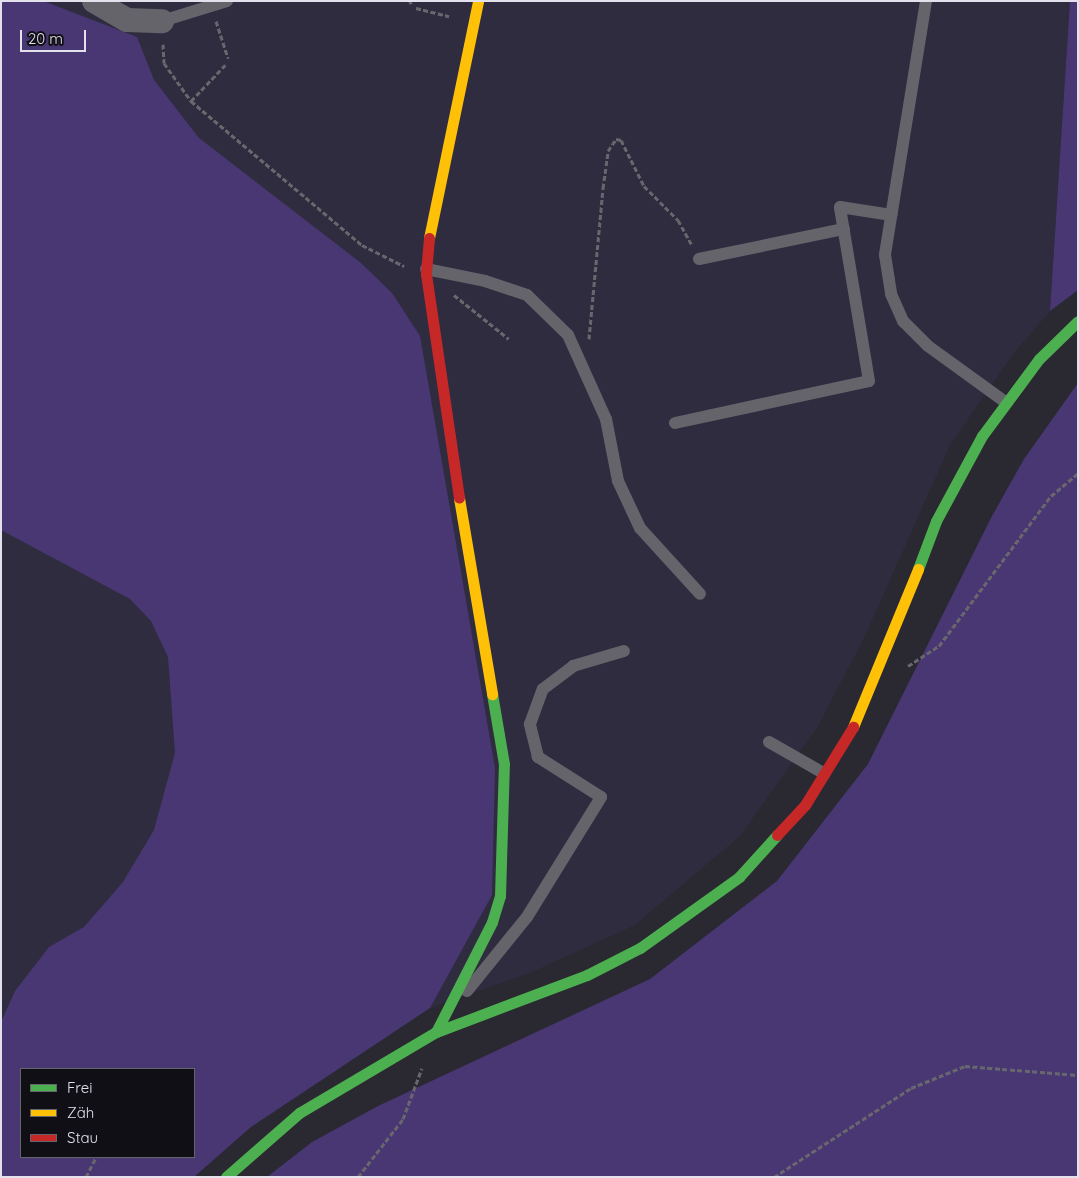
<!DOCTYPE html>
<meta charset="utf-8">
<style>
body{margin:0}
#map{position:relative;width:1079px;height:1178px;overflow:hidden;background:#2a2830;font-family:Quicksand,sans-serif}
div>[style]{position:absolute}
.built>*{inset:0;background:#302c40}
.green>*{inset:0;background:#483773}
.path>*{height:3px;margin-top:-1.5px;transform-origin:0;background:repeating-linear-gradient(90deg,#68676d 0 5px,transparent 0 7.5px)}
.lane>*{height:12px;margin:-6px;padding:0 6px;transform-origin:6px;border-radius:6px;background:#66646b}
.street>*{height:24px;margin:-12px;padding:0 12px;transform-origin:12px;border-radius:12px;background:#66646b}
.fast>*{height:11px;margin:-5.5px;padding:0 5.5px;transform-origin:5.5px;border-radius:5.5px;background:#4caf50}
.slow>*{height:11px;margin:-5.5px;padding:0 5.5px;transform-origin:5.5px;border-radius:5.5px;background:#ffc107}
.jam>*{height:11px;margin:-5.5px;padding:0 5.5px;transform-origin:5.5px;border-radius:5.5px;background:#c62828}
span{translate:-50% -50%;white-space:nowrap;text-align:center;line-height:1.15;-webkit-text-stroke:5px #110f16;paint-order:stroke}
.frame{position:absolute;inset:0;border:2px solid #e3e1eb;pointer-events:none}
.legend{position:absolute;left:20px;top:1068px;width:175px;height:90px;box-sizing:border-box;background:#110f16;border:1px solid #65636b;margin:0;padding:6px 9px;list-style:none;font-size:15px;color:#e3e1eb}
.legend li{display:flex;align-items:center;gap:10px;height:25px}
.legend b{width:25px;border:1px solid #65636b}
.scale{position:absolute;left:20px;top:30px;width:66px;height:22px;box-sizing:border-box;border:2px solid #e3e1eb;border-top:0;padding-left:6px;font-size:15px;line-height:18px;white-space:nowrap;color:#e3e1eb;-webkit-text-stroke:4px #110f16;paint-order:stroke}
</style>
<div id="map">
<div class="built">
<i style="clip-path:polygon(1px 1px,1070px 1px,1050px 311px,1013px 354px,950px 445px,865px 636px,818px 726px,740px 836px,635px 925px,532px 972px,430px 1008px,251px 1127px,194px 1069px,114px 1069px,1px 1022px)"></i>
</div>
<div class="green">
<i style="clip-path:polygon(evenodd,1px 1px,43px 1px,137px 37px,154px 80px,199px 138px,361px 263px,392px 293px,420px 336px,495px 768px,492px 895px,430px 1008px,251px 1127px,194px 1177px,1px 1177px,1px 1022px,15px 991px,49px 947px,84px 927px,123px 882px,154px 830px,175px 753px,168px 657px,151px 621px,130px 599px,1px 530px,1px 1px,21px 1069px,194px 1069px,194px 1157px,21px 1157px,21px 1069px)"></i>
<i style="clip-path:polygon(1070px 1px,1078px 1px,1078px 290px,1050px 311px)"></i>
<i style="clip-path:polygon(1078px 383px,1078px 1177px,267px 1177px,312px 1142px,378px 1106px,650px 979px,777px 881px,868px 764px,992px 516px,1024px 459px)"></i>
</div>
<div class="path">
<i style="left:410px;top:1px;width:3px;rotate:72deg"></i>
<i style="left:416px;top:8px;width:34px;rotate:14deg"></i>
<i style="left:216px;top:21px;width:39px;rotate:72deg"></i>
<i style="left:163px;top:44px;width:19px;rotate:87deg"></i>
<i style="left:164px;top:63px;width:47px;rotate:54.6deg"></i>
<i style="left:191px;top:101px;width:224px;rotate:40.1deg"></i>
<i style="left:362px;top:245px;width:47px;rotate:26.6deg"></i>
<i style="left:191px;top:101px;width:50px;rotate:-46.6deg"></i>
<i style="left:454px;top:295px;width:70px;rotate:38.7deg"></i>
<i style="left:589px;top:339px;width:152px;rotate:-84.7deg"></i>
<i style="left:603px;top:188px;width:37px;rotate:-82deg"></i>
<i style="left:608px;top:151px;width:14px;rotate:-56deg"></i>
<i style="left:616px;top:139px;width:5px;rotate:11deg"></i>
<i style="left:621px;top:140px;width:51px;rotate:63.4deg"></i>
<i style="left:644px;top:186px;width:48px;rotate:45deg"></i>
<i style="left:678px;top:220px;width:29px;rotate:61deg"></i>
<i style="left:908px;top:666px;width:37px;rotate:-33deg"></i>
<i style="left:939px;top:646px;width:187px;rotate:-53.3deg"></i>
<i style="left:1051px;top:496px;width:35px;rotate:-40deg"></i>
<i style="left:86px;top:1177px;width:22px;rotate:-63deg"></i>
<i style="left:358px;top:1177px;width:73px;rotate:-52.2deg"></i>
<i style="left:403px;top:1119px;width:54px;rotate:-69.6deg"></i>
<i style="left:774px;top:1177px;width:163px;rotate:-33deg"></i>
<i style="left:911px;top:1088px;width:58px;rotate:-22.2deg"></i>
<i style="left:965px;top:1066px;width:113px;rotate:4.6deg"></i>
</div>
<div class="lane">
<i style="left:926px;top:1px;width:257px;rotate:99.2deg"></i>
<i style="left:885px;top:255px;width:39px;rotate:81deg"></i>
<i style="left:891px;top:294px;width:30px;rotate:66deg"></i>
<i style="left:903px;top:321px;width:35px;rotate:45deg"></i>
<i style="left:928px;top:346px;width:94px;rotate:35.9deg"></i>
<i style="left:162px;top:21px;width:68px;rotate:-17.1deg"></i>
<i style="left:699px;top:259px;width:148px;rotate:-11.7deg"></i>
<i style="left:426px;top:269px;width:60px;rotate:11.5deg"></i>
<i style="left:485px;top:281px;width:44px;rotate:18.4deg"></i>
<i style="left:527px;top:295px;width:57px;rotate:44.3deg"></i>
<i style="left:568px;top:335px;width:92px;rotate:65.7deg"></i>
<i style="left:606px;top:419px;width:63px;rotate:79deg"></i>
<i style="left:618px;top:481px;width:52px;rotate:64.9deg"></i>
<i style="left:640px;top:528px;width:89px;rotate:47.7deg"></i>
<i style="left:675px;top:423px;width:198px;rotate:-12.2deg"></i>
<i style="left:869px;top:381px;width:176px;rotate:-99.5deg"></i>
<i style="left:840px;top:207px;width:52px;rotate:8.9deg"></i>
<i style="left:769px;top:742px;width:64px;rotate:29.7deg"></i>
<i style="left:467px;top:991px;width:95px;rotate:-51deg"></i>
<i style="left:527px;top:917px;width:141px;rotate:-58.3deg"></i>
<i style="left:601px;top:797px;width:75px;rotate:-147.6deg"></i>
<i style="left:538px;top:757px;width:34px;rotate:-104deg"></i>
<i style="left:530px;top:724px;width:37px;rotate:-70deg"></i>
<i style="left:543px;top:689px;width:38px;rotate:-37deg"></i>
<i style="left:573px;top:666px;width:53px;rotate:-16.4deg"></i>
</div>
<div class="street">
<i style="left:94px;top:1px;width:38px;rotate:30deg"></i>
<i style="left:127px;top:20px;width:35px;rotate:2deg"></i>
</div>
<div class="fast">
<i style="left:918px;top:569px;width:51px;rotate:-69.4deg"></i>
<i style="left:936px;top:521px;width:97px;rotate:-61.6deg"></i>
<i style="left:982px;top:436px;width:96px;rotate:-53.5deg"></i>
<i style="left:1039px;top:359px;width:54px;rotate:-44.3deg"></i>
<i style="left:436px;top:1032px;width:123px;rotate:-63deg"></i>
<i style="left:492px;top:922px;width:27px;rotate:-73deg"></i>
<i style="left:500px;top:896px;width:132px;rotate:-88.3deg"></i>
<i style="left:504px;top:764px;width:71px;rotate:-99.7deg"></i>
<i style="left:226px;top:1177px;width:97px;rotate:-41.2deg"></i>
<i style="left:299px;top:1113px;width:159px;rotate:-30.6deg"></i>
<i style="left:436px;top:1032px;width:161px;rotate:-20.7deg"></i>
<i style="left:587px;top:975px;width:59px;rotate:-27deg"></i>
<i style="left:640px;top:948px;width:122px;rotate:-35.6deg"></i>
<i style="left:739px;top:877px;width:57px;rotate:-47.9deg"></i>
</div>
<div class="slow">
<i style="left:429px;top:238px;width:242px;rotate:-78.3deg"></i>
<i style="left:459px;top:498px;width:199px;rotate:80.4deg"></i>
<i style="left:853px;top:727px;width:171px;rotate:-67.6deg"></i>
</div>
<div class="jam">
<i style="left:429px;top:238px;width:36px;rotate:95deg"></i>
<i style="left:426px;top:274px;width:226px;rotate:81.6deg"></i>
<i style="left:777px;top:835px;width:41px;rotate:-47deg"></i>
<i style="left:805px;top:805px;width:92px;rotate:-58.4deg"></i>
</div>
<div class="frame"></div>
<ul class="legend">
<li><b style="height:6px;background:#4caf50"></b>Frei</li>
<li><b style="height:6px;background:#ffc107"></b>Zäh</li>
<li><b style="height:6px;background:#c62828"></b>Stau</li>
</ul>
<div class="scale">20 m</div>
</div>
